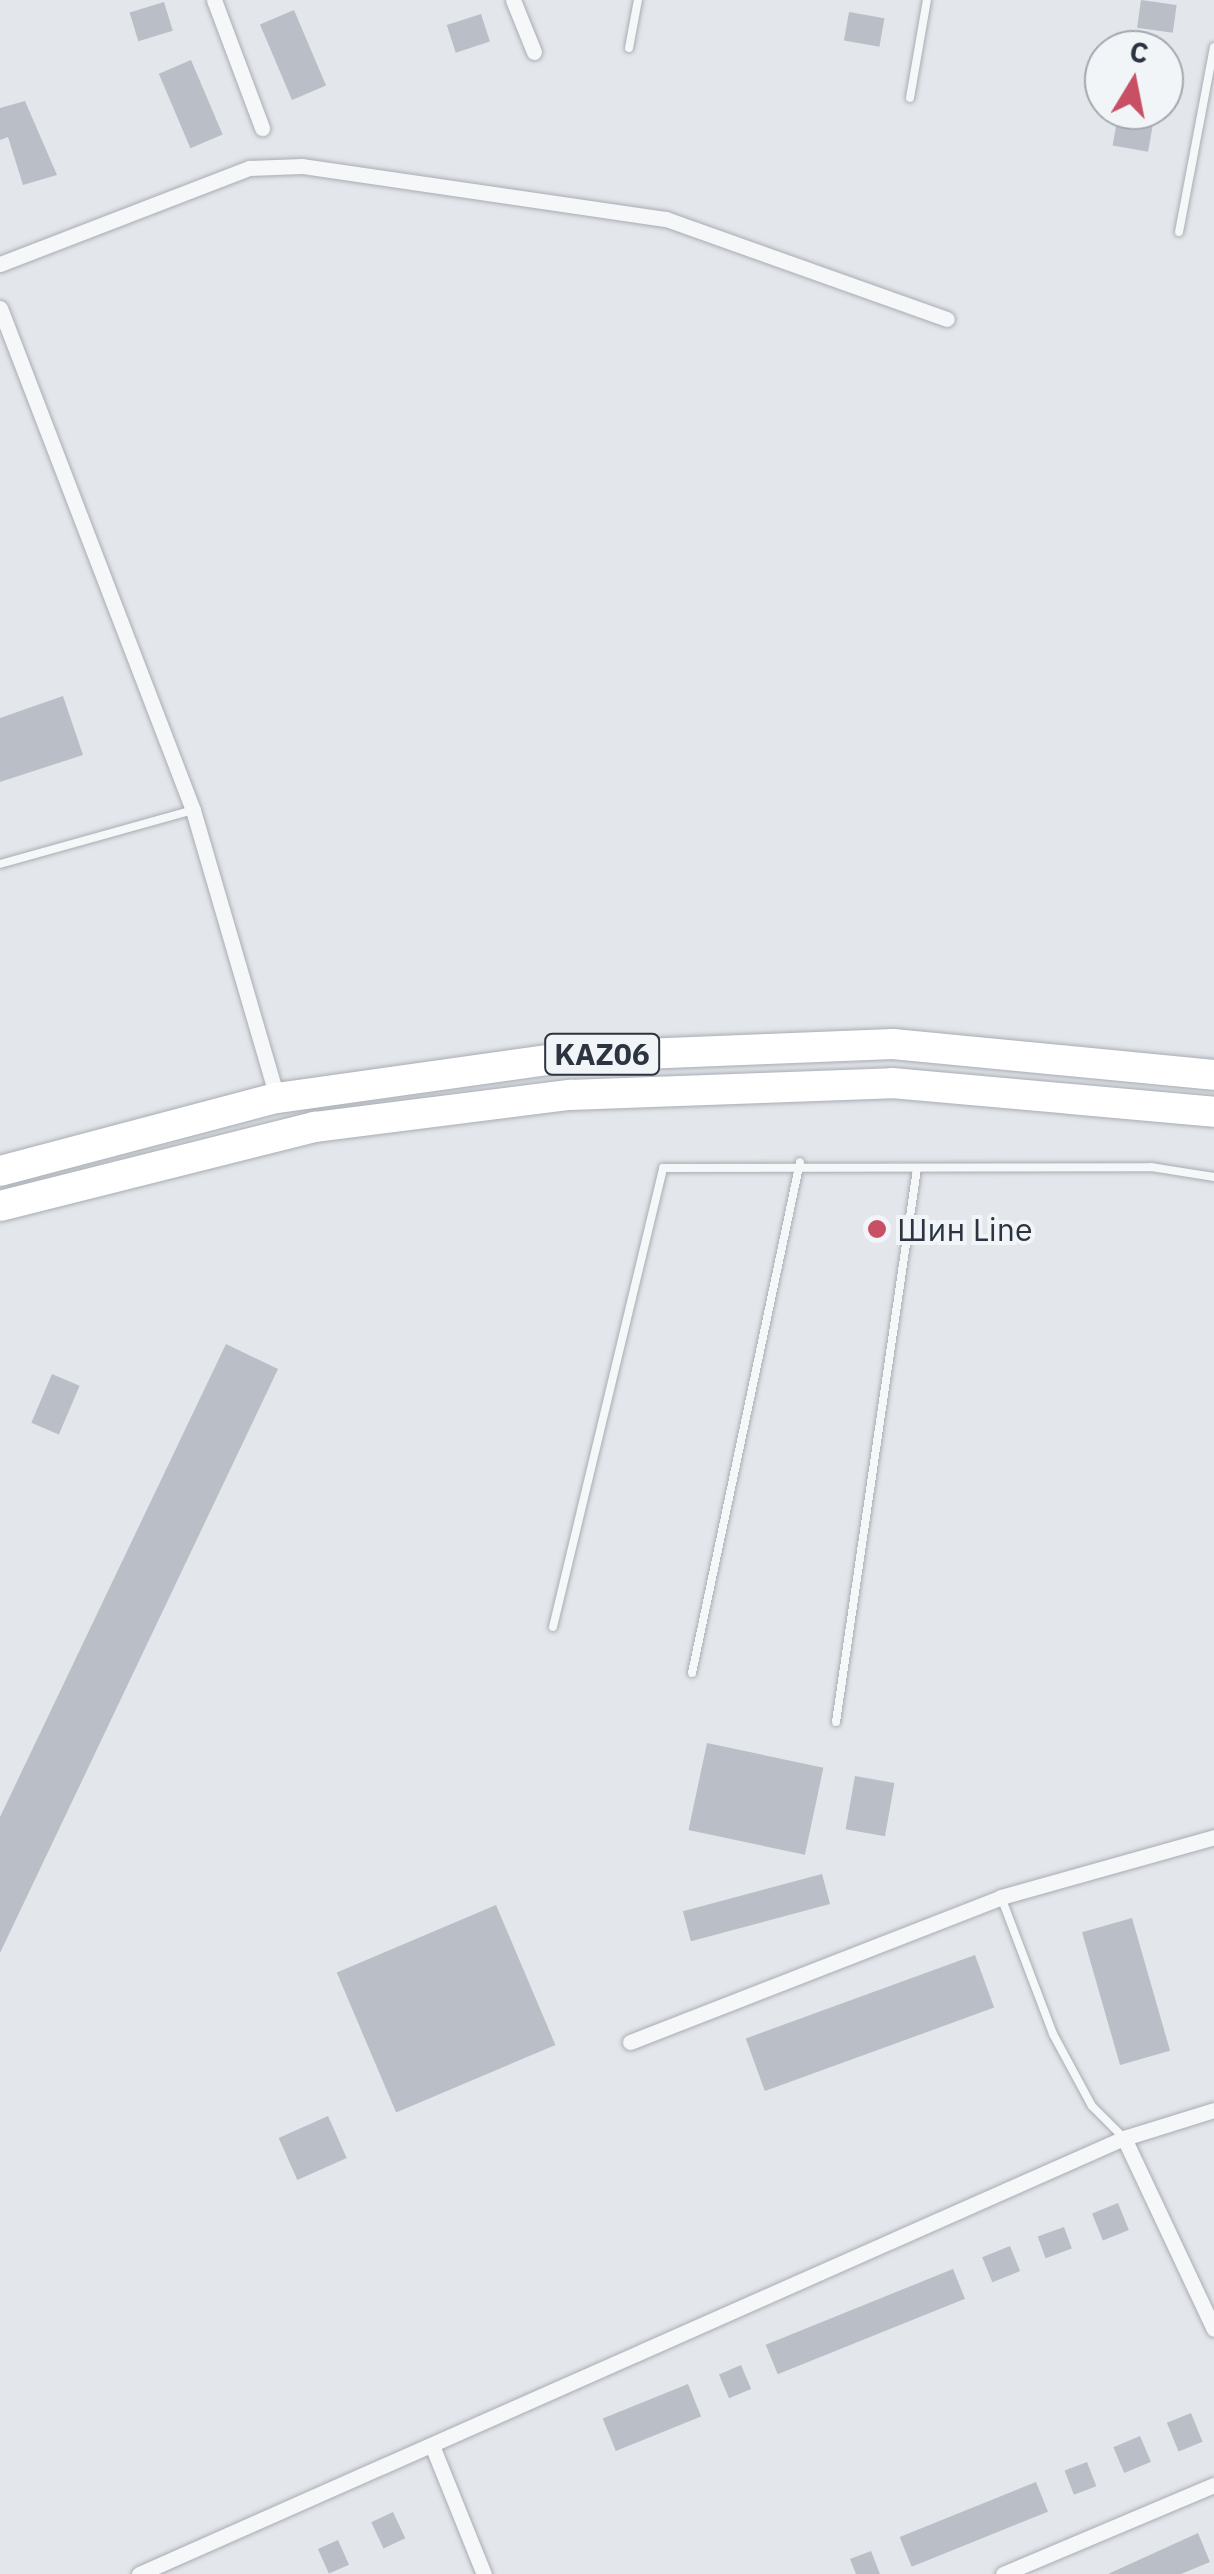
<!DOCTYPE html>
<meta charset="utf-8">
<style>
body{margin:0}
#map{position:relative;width:1214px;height:2574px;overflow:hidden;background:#e3e6ea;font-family:"IBM Plex Sans",sans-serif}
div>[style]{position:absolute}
.building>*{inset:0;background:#babfc7;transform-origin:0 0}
.roads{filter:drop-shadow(0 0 2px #a8adb4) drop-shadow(0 0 2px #a8adb4)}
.lane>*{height:8px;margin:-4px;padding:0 4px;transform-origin:4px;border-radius:4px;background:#f5f7f9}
.street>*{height:15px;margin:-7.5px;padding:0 7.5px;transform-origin:7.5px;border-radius:7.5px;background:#f5f7f9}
.highway>*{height:30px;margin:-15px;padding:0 15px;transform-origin:15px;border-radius:15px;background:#fff}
.dots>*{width:28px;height:28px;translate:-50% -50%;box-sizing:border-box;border:5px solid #f2f5f8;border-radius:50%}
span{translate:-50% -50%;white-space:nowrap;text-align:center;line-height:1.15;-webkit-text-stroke:8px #f2f5f8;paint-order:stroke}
.shield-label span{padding:2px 8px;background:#f2f5f8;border:2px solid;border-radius:8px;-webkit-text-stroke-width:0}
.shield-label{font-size:30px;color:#2c3441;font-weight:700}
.poi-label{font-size:32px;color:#2c3441}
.left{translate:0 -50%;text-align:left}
.north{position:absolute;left:1084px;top:30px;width:100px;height:100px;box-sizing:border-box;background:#f2f5f8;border:2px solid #a3a8af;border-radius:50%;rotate:10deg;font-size:28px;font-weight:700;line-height:40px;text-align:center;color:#2c3441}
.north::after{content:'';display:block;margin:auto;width:35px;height:45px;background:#c75065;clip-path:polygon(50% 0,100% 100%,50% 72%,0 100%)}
</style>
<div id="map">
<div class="building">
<i style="left:1141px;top:0;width:36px;height:28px;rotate:8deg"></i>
<i style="left:164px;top:2px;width:30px;height:36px;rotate:73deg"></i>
<i style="left:294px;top:10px;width:82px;height:37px;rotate:67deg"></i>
<i style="left:849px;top:12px;width:36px;height:29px;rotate:10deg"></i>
<i style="left:481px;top:14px;width:29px;height:36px;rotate:72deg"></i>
<i style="left:191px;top:60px;width:81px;height:35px;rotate:67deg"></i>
<i style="clip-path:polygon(25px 101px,57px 175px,23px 185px,8px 137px,0 140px,0 108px)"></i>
<i style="left:1118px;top:115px;width:36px;height:31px;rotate:10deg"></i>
<i style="clip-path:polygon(63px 696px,83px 755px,0 782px,0 718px)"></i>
<i style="clip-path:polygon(226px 1344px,278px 1369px,0 1953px,0 1817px)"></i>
<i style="left:52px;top:1374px;width:30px;height:53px;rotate:23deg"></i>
<i style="left:707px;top:1743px;width:119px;height:89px;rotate:12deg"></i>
<i style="left:855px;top:1776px;width:40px;height:54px;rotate:10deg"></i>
<i style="left:822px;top:1874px;width:31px;height:144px;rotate:75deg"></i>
<i style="left:496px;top:1905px;width:152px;height:173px;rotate:67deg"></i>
<i style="left:1132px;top:1918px;width:138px;height:52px;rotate:74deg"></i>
<i style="left:975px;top:1955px;width:56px;height:244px;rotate:70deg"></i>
<i style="left:328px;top:2116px;width:46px;height:54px;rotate:66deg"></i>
<i style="left:1118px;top:2203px;width:29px;height:28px;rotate:68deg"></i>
<i style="left:1064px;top:2227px;width:23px;height:28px;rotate:70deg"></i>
<i style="left:1010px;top:2246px;width:27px;height:30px;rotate:68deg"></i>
<i style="left:953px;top:2269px;width:32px;height:202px;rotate:68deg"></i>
<i style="left:741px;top:2365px;width:26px;height:24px;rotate:67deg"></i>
<i style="left:688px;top:2384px;width:35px;height:92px;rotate:68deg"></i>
<i style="left:1191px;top:2413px;width:31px;height:26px;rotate:68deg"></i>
<i style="left:1140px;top:2436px;width:28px;height:29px;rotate:67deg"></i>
<i style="left:1087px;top:2462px;width:26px;height:24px;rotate:69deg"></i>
<i style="left:1036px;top:2482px;width:32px;height:147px;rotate:68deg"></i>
<i style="left:393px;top:2512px;width:29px;height:24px;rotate:65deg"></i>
<i style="clip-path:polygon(1198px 2533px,1210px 2562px,1181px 2574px,1108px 2574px)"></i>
<i style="left:338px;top:2540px;width:27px;height:22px;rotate:66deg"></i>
<i style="clip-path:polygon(871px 2551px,880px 2574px,856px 2574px,850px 2559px)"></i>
</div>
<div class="roads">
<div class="lane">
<i style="left:629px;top:48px;width:49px;rotate:-79.4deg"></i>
<i style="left:910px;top:98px;width:99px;rotate:-80.2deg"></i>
<i style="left:1179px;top:232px;width:188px;rotate:-79.3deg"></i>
<i style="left:0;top:864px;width:200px;rotate:-15.6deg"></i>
<i style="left:553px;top:1627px;width:472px;rotate:-76.5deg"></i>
<i style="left:663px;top:1168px;width:488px;rotate:-0.1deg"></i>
<i style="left:1151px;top:1167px;width:64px;rotate:9deg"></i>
<i style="left:692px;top:1673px;width:522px;rotate:-78.07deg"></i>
<i style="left:836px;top:1722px;width:559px;rotate:-81.67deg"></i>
<i style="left:1001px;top:1897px;width:147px;rotate:69.2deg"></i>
<i style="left:1053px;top:2034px;width:82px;rotate:61.6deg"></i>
<i style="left:1092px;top:2106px;width:45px;rotate:45deg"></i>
</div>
<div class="street">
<i style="left:214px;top:0;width:137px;rotate:69.4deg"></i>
<i style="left:513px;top:0;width:56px;rotate:68deg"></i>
<i style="left:0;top:264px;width:267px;rotate:-21.1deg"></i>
<i style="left:249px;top:168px;width:53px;rotate:-2.2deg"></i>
<i style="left:302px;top:166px;width:368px;rotate:8.3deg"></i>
<i style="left:666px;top:219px;width:298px;rotate:19.6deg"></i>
<i style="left:0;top:308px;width:538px;rotate:68.97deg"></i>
<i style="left:193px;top:810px;width:300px;rotate:73.7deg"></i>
<i style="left:630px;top:2042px;width:398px;rotate:-21.3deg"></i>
<i style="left:1001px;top:1897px;width:221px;rotate:-15.7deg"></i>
<i style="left:1124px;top:2138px;width:211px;rotate:64.8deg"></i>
<i style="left:433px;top:2448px;width:136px;rotate:68deg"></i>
<i style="left:139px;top:2574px;width:1077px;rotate:-23.88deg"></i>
<i style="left:1124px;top:2138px;width:94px;rotate:-17.3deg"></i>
<i style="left:1003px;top:2574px;width:229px;rotate:-22.9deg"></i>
</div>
<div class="highway">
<i style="left:0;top:1171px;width:286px;rotate:-14.8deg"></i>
<i style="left:277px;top:1098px;width:293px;rotate:-8deg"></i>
<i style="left:567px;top:1057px;width:326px;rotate:-2.3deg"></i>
<i style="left:893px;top:1044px;width:322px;rotate:5.5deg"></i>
<i style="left:0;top:1206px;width:325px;rotate:-14.1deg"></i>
<i style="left:315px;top:1127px;width:257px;rotate:-7.2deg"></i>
<i style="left:570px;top:1095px;width:322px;rotate:-2.1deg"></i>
<i style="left:892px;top:1083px;width:323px;rotate:5.1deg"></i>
</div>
</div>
<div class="dots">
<i style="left:877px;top:1229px;background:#c75065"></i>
</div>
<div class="shield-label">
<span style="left:602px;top:1054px">KАZ06</span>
</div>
<div class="poi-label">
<span class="left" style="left:897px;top:1229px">Шин Line</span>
</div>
<div class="north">С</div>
</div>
